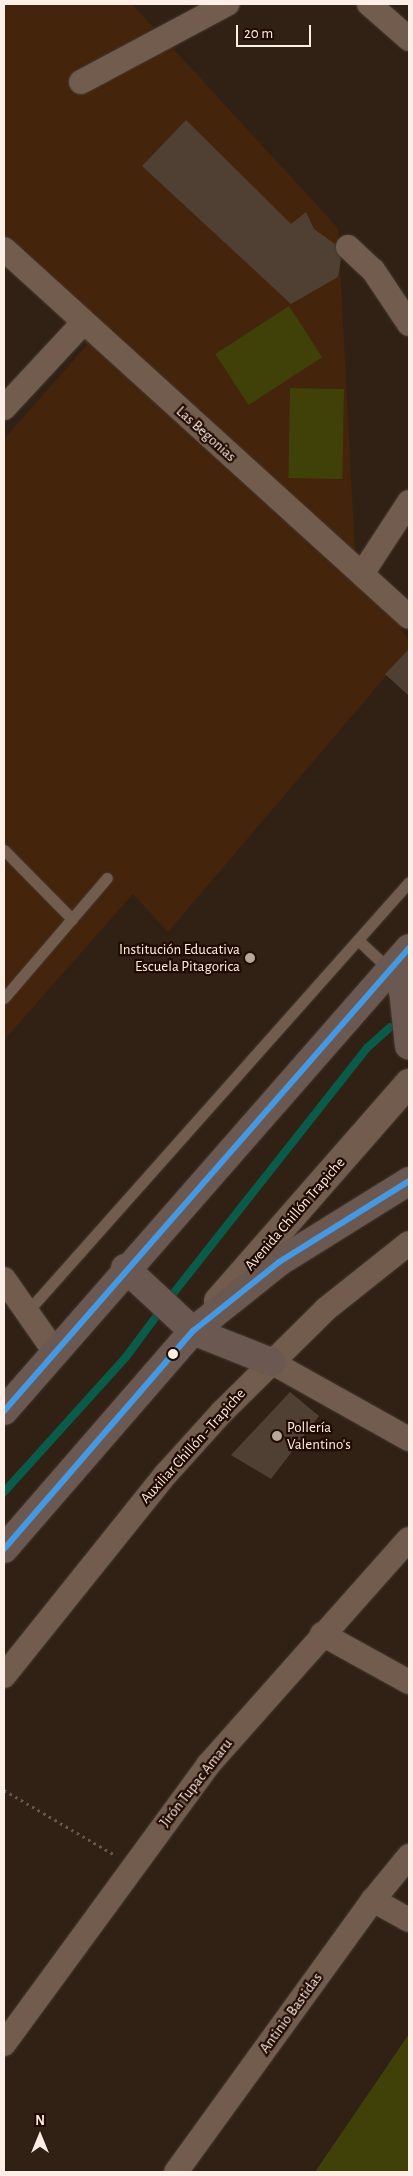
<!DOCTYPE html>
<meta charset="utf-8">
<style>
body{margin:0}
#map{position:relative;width:413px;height:2176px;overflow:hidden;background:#312115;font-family:"Alegreya Sans",sans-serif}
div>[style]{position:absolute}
.built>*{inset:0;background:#44240b}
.green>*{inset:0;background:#3f4108;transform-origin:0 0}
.stream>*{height:8px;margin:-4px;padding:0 4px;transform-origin:4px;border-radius:4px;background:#095b4a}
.building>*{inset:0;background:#4f4033}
.path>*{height:3px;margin-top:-1.5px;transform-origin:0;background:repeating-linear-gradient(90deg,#67574c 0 2.5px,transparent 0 6.5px)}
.roads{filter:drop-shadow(0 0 1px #453a32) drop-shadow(0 0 1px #453a32)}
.lane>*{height:11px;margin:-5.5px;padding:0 5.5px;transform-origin:5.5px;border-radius:5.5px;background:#715c4e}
.street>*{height:24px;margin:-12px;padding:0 12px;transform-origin:12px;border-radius:12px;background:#715c4e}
.secondary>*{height:28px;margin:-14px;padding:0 14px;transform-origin:14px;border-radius:14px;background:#715c4e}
.primary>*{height:28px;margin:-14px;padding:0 14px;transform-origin:14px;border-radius:14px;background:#6a5851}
.bus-1>*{height:6px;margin:-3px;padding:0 3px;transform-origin:3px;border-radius:3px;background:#4699e1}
.dots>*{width:14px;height:14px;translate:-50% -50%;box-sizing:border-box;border:2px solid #210a00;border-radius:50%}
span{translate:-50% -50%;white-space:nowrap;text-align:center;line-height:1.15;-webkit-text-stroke:4.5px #210a00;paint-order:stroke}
.street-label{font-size:15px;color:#fdefe6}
.poi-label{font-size:15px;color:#fdefe6}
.right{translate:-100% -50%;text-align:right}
.left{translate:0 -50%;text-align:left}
.frame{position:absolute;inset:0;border:5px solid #fdefe6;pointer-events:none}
.north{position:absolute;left:15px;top:2111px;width:50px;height:50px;-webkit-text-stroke:4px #210a00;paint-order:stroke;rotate:0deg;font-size:14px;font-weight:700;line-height:20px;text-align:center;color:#fdefe6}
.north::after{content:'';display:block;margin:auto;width:18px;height:22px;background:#fdefe6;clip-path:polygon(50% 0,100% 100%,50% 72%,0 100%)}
.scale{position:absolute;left:236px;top:25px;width:75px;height:22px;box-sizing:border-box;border:2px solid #fdefe6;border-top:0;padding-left:6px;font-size:15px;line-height:18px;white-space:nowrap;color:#fdefe6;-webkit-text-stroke:4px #210a00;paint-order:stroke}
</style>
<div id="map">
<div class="built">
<i style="clip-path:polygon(4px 4px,132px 4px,338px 228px,355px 551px,409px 642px,409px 649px,168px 932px,133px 894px,4px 1040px,4px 439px,87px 345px,4px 263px)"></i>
</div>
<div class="green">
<i style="left:289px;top:306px;width:61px;height:88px;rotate:57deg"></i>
<i style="left:290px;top:388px;width:54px;height:90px;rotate:1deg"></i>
<i style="clip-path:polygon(409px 2034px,409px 2172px,315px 2172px)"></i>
</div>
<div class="stream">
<i style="left:168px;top:1300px;width:321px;rotate:-51.7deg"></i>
<i style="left:367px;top:1048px;width:31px;rotate:-42deg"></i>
<i style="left:4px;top:1492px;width:182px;rotate:-47.9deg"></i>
<i style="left:126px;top:1357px;width:59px;rotate:-53.3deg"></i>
</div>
<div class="building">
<i style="clip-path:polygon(186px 120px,291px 224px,306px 212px,314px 229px,335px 244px,341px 259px,338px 277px,291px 304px,142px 166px)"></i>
<i style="clip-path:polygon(409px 649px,409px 696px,385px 674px)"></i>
<i style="clip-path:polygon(290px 1392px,319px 1416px,271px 1479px,231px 1455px)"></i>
</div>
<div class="path">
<i style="left:4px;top:1790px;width:126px;rotate:30.4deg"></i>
</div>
<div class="roads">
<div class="lane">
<i style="left:4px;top:850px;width:97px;rotate:45.4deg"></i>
<i style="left:358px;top:940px;width:44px;rotate:43.2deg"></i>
<i style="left:4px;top:998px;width:158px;rotate:-49.4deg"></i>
<i style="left:27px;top:1312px;width:575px;rotate:-48.38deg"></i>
</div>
<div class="street">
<i style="left:369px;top:4px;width:53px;rotate:41.2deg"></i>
<i style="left:81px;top:82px;width:166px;rotate:-28.1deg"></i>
<i style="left:348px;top:247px;width:34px;rotate:43deg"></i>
<i style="left:373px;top:270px;width:65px;rotate:56.3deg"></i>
<i style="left:4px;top:249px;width:547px;rotate:42.26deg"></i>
<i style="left:4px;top:408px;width:116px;rotate:-47.1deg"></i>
<i style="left:362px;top:574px;width:86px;rotate:-56.9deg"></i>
<i style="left:4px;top:1279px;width:89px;rotate:55.1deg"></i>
<i style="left:271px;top:1362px;width:158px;rotate:29.2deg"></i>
<i style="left:322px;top:1634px;width:99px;rotate:28.9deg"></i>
<i style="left:4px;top:1676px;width:259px;rotate:-51.3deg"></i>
<i style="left:166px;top:1474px;width:84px;rotate:-47.9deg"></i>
<i style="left:222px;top:1412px;width:146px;rotate:-44.7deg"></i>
<i style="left:326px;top:1309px;width:106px;rotate:-38.5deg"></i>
<i style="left:373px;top:1900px;width:41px;rotate:29.1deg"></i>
<i style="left:4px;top:2044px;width:346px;rotate:-53.8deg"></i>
<i style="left:208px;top:1765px;width:302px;rotate:-48.4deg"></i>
<i style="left:176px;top:2172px;width:336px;rotate:-54.1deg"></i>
<i style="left:373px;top:1900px;width:57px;rotate:-50.7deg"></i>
</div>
<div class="secondary">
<i style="left:218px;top:1301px;width:290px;rotate:-48.8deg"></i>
</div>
<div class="primary">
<i style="left:409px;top:961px;width:30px;rotate:102deg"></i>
<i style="left:403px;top:990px;width:56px;rotate:83.9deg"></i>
<i style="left:125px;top:1268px;width:93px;rotate:42.8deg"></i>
<i style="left:193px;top:1331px;width:84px;rotate:21.7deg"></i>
<i style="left:4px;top:1411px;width:615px;rotate:-48.82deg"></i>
<i style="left:4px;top:1549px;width:289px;rotate:-49.1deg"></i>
<i style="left:193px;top:1331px;width:110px;rotate:-38.7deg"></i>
<i style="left:279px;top:1262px;width:153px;rotate:-31.9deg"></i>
</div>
</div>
<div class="bus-1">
<i style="left:4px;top:1411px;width:615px;rotate:-48.82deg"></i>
<i style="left:4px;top:1549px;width:289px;rotate:-49.1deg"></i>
<i style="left:193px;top:1331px;width:110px;rotate:-38.7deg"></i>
<i style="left:279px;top:1262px;width:153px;rotate:-31.9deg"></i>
</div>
<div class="dots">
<i style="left:250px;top:958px;background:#b6a79d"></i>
<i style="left:173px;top:1354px;background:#fdefe6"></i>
<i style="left:277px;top:1436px;background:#b6a79d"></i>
</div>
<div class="street-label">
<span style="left:206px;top:434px;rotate:42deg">Las Begonias</span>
<span style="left:295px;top:1214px;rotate:-49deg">Avenida Chillón Trapiche</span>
<span style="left:193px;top:1446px;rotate:-48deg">Auxiliar Chillón - Trapiche</span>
<span style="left:196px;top:1783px;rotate:-52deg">Jirón Tupac Amaru</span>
<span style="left:291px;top:2013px;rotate:-54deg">Antinio Bastidas</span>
</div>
<div class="poi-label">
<span class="right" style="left:240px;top:958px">Institución Educativa<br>Escuela Pitagorica</span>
<span class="left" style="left:287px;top:1436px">Pollería<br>Valentino's</span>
</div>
<div class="frame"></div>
<div class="north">N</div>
<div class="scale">20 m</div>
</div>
